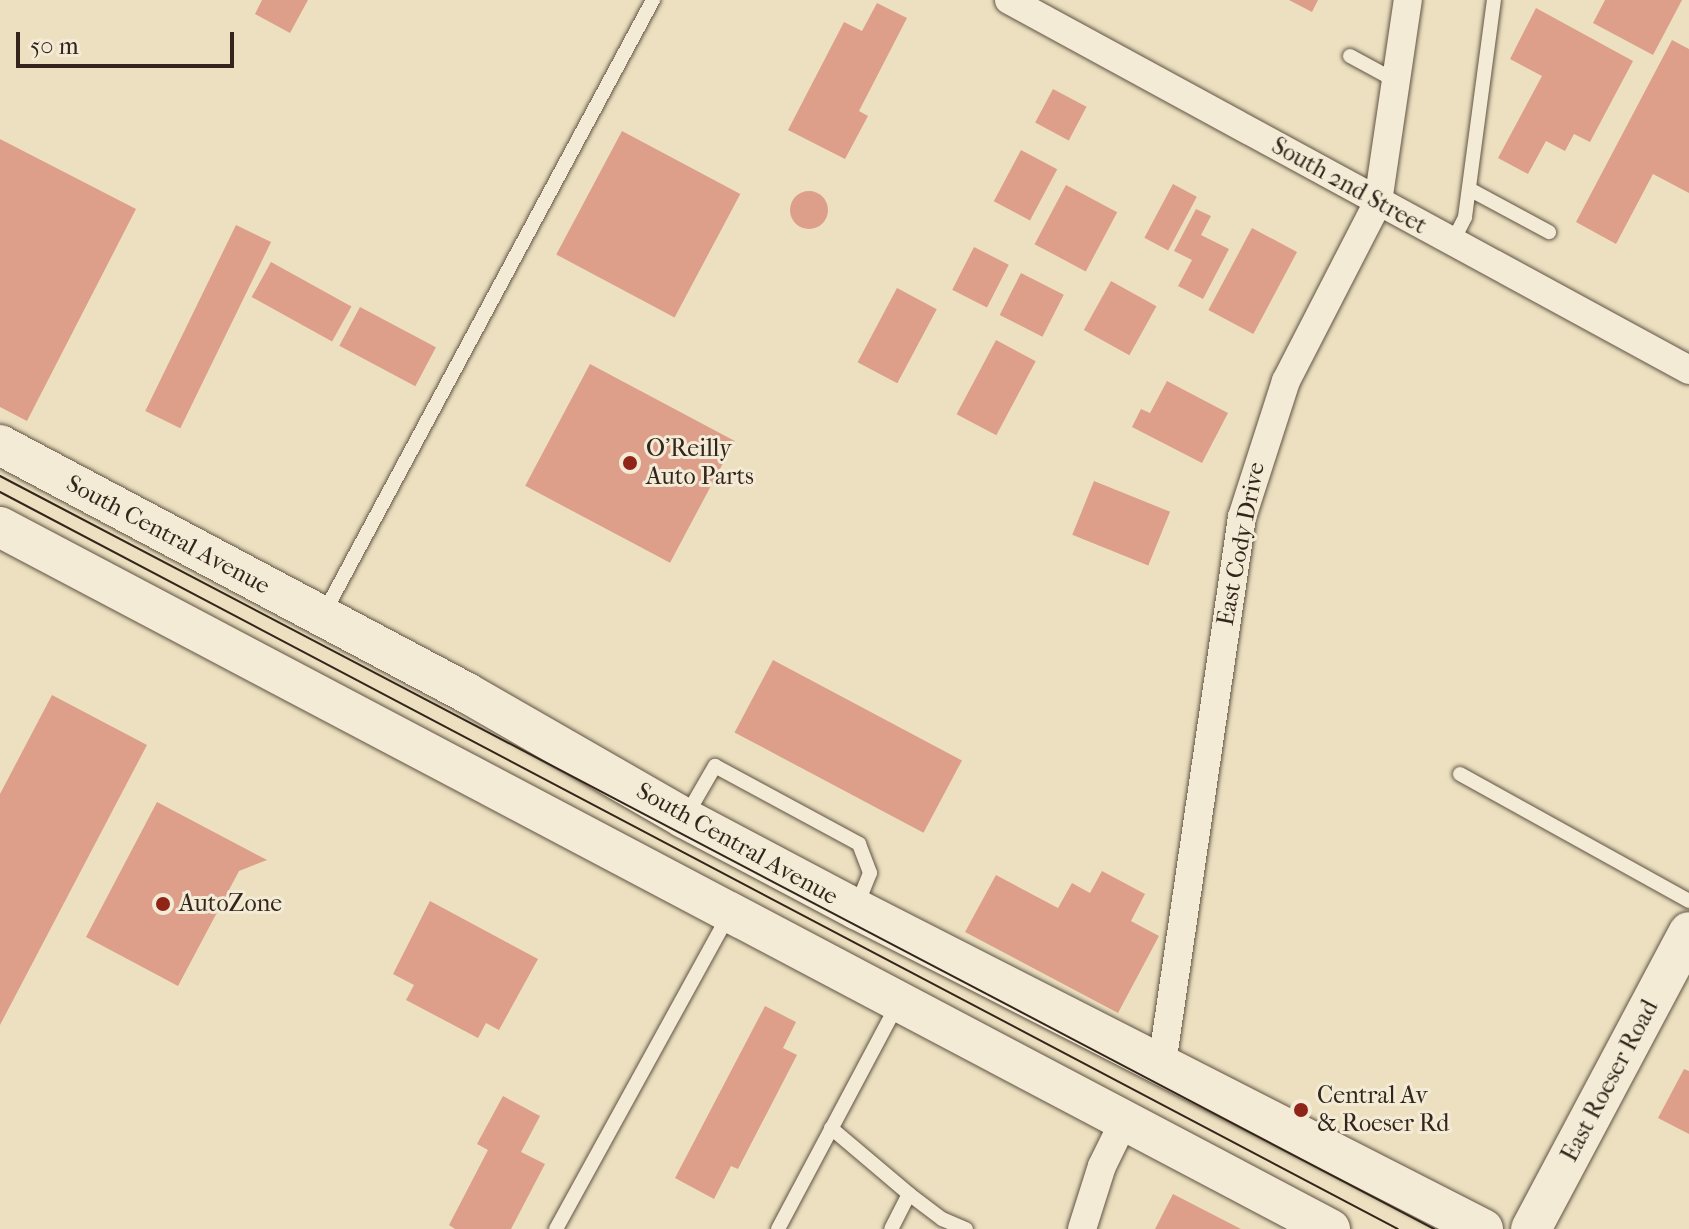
<!DOCTYPE html>
<style>
body{margin:0}
#map{position:relative;width:1689px;height:1229px;overflow:hidden;background:#ece0c0;font-family:"IM FELL French Canon",serif}
div>[style]{position:absolute}
.building>*{inset:0;background:#dd9f8a;transform-origin:0 0}
.round{border-radius:50%}
.roads{filter:drop-shadow(0 0 2px #615444) drop-shadow(0 0 2px #615444)}
.lane>*{height:14px;margin:-7px;padding:0 7px;transform-origin:7px;border-radius:7px;background:#f3ebd6}
.street>*{height:28px;margin:-14px;padding:0 14px;transform-origin:14px;border-radius:14px;background:#f3ebd6}
.secondary>*{height:40px;margin:-20px;padding:0 20px;transform-origin:20px;border-radius:20px;background:#f3ebd6}
.tram>*{height:2px;margin:-1px;padding:0 1px;transform-origin:1px;border-radius:1px;background:#33251b}
.dots>*{width:22px;height:22px;translate:-50% -50%;box-sizing:border-box;border:4px solid #f3ebd6;border-radius:50%}
span{translate:-50% -50%;white-space:nowrap;text-align:center;line-height:1.15;-webkit-text-stroke:6px #f3ebd6;paint-order:stroke}
.street-label{font-size:24px;color:#33251b}
.poi-label{font-size:24px;color:#33251b}
.left{translate:0 -50%;text-align:left}
.scale{position:absolute;left:16px;top:32px;width:218px;height:36px;box-sizing:border-box;border:4px solid #33251b;border-top:0;padding-left:10px;font-size:24px;line-height:28px;white-space:nowrap;color:#33251b;-webkit-text-stroke:6px #f3ebd6;paint-order:stroke}
</style>
<div id="map">
<div class="building">
<i style="clip-path:polygon(262px 0,308px 0,290px 33px,255px 14px)"></i>
<i style="clip-path:polygon(1289px 0,1318px 0,1312px 12px)"></i>
<i style="clip-path:polygon(1605px 0,1682px 0,1653px 55px,1593px 23px)"></i>
<i style="clip-path:polygon(877px 3px,907px 18px,859px 111px,868px 116px,845px 159px,788px 130px,844px 22px,862px 31px)"></i>
<i style="clip-path:polygon(1536px 8px,1633px 61px,1590px 142px,1574px 134px,1565px 151px,1546px 141px,1528px 174px,1498px 158px,1542px 76px,1510px 59px)"></i>
<i style="clip-path:polygon(1672px 40px,1689px 49px,1689px 193px,1653px 174px,1616px 244px,1576px 222px)"></i>
<i style="left:1053px;top:89px;width:38px;height:38px;rotate:28deg"></i>
<i style="left:622px;top:131px;width:134px;height:140px;rotate:28deg"></i>
<i style="clip-path:polygon(0 139px,136px 209px,27px 421px,0 407px)"></i>
<i style="left:1021px;top:150px;width:41px;height:58px;rotate:28deg"></i>
<i style="left:1173px;top:184px;width:27px;height:61px;rotate:28deg"></i>
<i style="left:1066px;top:185px;width:58px;height:67px;rotate:28deg"></i>
<i class="round" style="left:790px;top:191px;width:38px;height:38px"></i>
<i style="clip-path:polygon(1196px 209px,1211px 216px,1201px 235px,1229px 249px,1203px 299px,1178px 286px,1192px 260px,1174px 251px)"></i>
<i style="left:236px;top:225px;width:39px;height:207px;rotate:26deg"></i>
<i style="left:1252px;top:228px;width:51px;height:93px;rotate:28deg"></i>
<i style="left:974px;top:247px;width:39px;height:48px;rotate:27deg"></i>
<i style="left:271px;top:262px;width:92px;height:40px;rotate:29deg"></i>
<i style="left:1021px;top:273px;width:48px;height:47px;rotate:27deg"></i>
<i style="left:1111px;top:281px;width:52px;height:56px;rotate:29deg"></i>
<i style="left:897px;top:288px;width:45px;height:84px;rotate:28deg"></i>
<i style="left:360px;top:307px;width:86px;height:44px;rotate:28deg"></i>
<i style="left:996px;top:340px;width:45px;height:84px;rotate:28deg"></i>
<i style="left:590px;top:364px;width:164px;height:138px;rotate:28deg"></i>
<i style="clip-path:polygon(1167px 381px,1228px 413px,1202px 463px,1132px 427px,1141px 409px,1150px 413px)"></i>
<i style="left:1094px;top:481px;width:82px;height:58px;rotate:22deg"></i>
<i style="left:773px;top:660px;width:214px;height:82px;rotate:28deg"></i>
<i style="clip-path:polygon(52px 695px,147px 745px,0 1025px,0 794px)"></i>
<i style="clip-path:polygon(157px 802px,267px 860px,239px 871px,178px 986px,86px 937px)"></i>
<i style="clip-path:polygon(1102px 871px,1145px 894px,1131px 921px,1159px 936px,1118px 1013px,965px 932px,996px 875px,1058px 908px,1072px 883px,1090px 893px)"></i>
<i style="clip-path:polygon(430px 901px,538px 959px,499px 1030px,486px 1023px,478px 1038px,406px 1000px,414px 985px,393px 974px)"></i>
<i style="clip-path:polygon(765px 1006px,796px 1022px,783px 1048px,797px 1055px,738px 1169px,731px 1166px,714px 1199px,675px 1178px)"></i>
<i style="clip-path:polygon(1684px 1069px,1689px 1071px,1689px 1134px,1658px 1118px)"></i>
<i style="clip-path:polygon(503px 1096px,540px 1116px,521px 1152px,545px 1164px,511px 1229px,455px 1229px,449px 1225px,488px 1150px,477px 1144px)"></i>
<i style="clip-path:polygon(1173px 1194px,1241px 1229px,1155px 1229px)"></i>
</div>
<div class="roads">
<div class="lane">
<i style="left:1350px;top:56px;width:52px;rotate:28.5deg"></i>
<i style="left:1469px;top:189px;width:91px;rotate:28.3deg"></i>
<i style="left:1452px;top:243px;width:29px;rotate:-63deg"></i>
<i style="left:1465px;top:217px;width:219px;rotate:-82.4deg"></i>
<i style="left:324px;top:613px;width:696px;rotate:-61.78deg"></i>
<i style="left:1460px;top:774px;width:262px;rotate:29deg"></i>
<i style="left:686px;top:816px;width:58px;rotate:-59.9deg"></i>
<i style="left:715px;top:766px;width:164px;rotate:28.4deg"></i>
<i style="left:859px;top:844px;width:31px;rotate:69deg"></i>
<i style="left:870px;top:873px;width:38px;rotate:112deg"></i>
<i style="left:831px;top:1128px;width:102px;rotate:40.2deg"></i>
<i style="left:909px;top:1194px;width:39px;rotate:117deg"></i>
<i style="left:909px;top:1194px;width:41px;rotate:37.1deg"></i>
<i style="left:942px;top:1219px;width:26px;rotate:23deg"></i>
<i style="left:556px;top:1229px;width:361px;rotate:-61.2deg"></i>
<i style="left:778px;top:1229px;width:256px;rotate:-62deg"></i>
</div>
<div class="street">
<i style="left:1009px;top:0;width:774px;rotate:28.55deg"></i>
<i style="left:1162px;top:1064px;width:553px;rotate:-81.68deg"></i>
<i style="left:1242px;top:517px;width:143px;rotate:-72.1deg"></i>
<i style="left:1286px;top:381px;width:201px;rotate:-62.8deg"></i>
<i style="left:1378px;top:202px;width:204px;rotate:-81.6deg"></i>
<i style="left:1082px;top:1229px;width:66px;rotate:-72.4deg"></i>
<i style="left:1102px;top:1166px;width:50px;rotate:-63.9deg"></i>
</div>
<div class="secondary">
<i style="left:0;top:445px;width:529px;rotate:27.97deg"></i>
<i style="left:467px;top:693px;width:250px;rotate:29.9deg"></i>
<i style="left:684px;top:818px;width:195px;rotate:27.9deg"></i>
<i style="left:856px;top:909px;width:704px;rotate:27.04deg"></i>
<i style="left:0;top:527px;width:1504px;rotate:27.83deg"></i>
<i style="left:1531px;top:1229px;width:336px;rotate:-62deg"></i>
</div>
</div>
<div class="tram">
<i style="left:0;top:476px;width:1620px;rotate:27.7deg"></i>
<i style="left:0;top:492px;width:1580px;rotate:27.8deg"></i>
</div>
<div class="dots">
<i style="left:630px;top:463px;background:#8f2418"></i>
<i style="left:163px;top:904px;background:#8f2418"></i>
<i style="left:1301px;top:1110px;background:#8f2418"></i>
</div>
<div class="street-label">
<span style="left:1349px;top:186px;rotate:29deg">South 2nd Street</span>
<span style="left:168px;top:535px;rotate:28deg">South Central Avenue</span>
<span style="left:1241px;top:544px;rotate:-79deg">East Cody Drive</span>
<span style="left:737px;top:844px;rotate:29deg">South Central Avenue</span>
<span style="left:1610px;top:1081px;rotate:-62deg">East Roeser Road</span>
</div>
<div class="poi-label">
<span class="left" style="left:646px;top:463px">O'Reilly<br>Auto Parts</span>
<span class="left" style="left:179px;top:904px">AutoZone</span>
<span class="left" style="left:1317px;top:1110px">Central Av<br>&amp; Roeser Rd</span>
</div>
<div class="scale">50 m</div>
</div>
